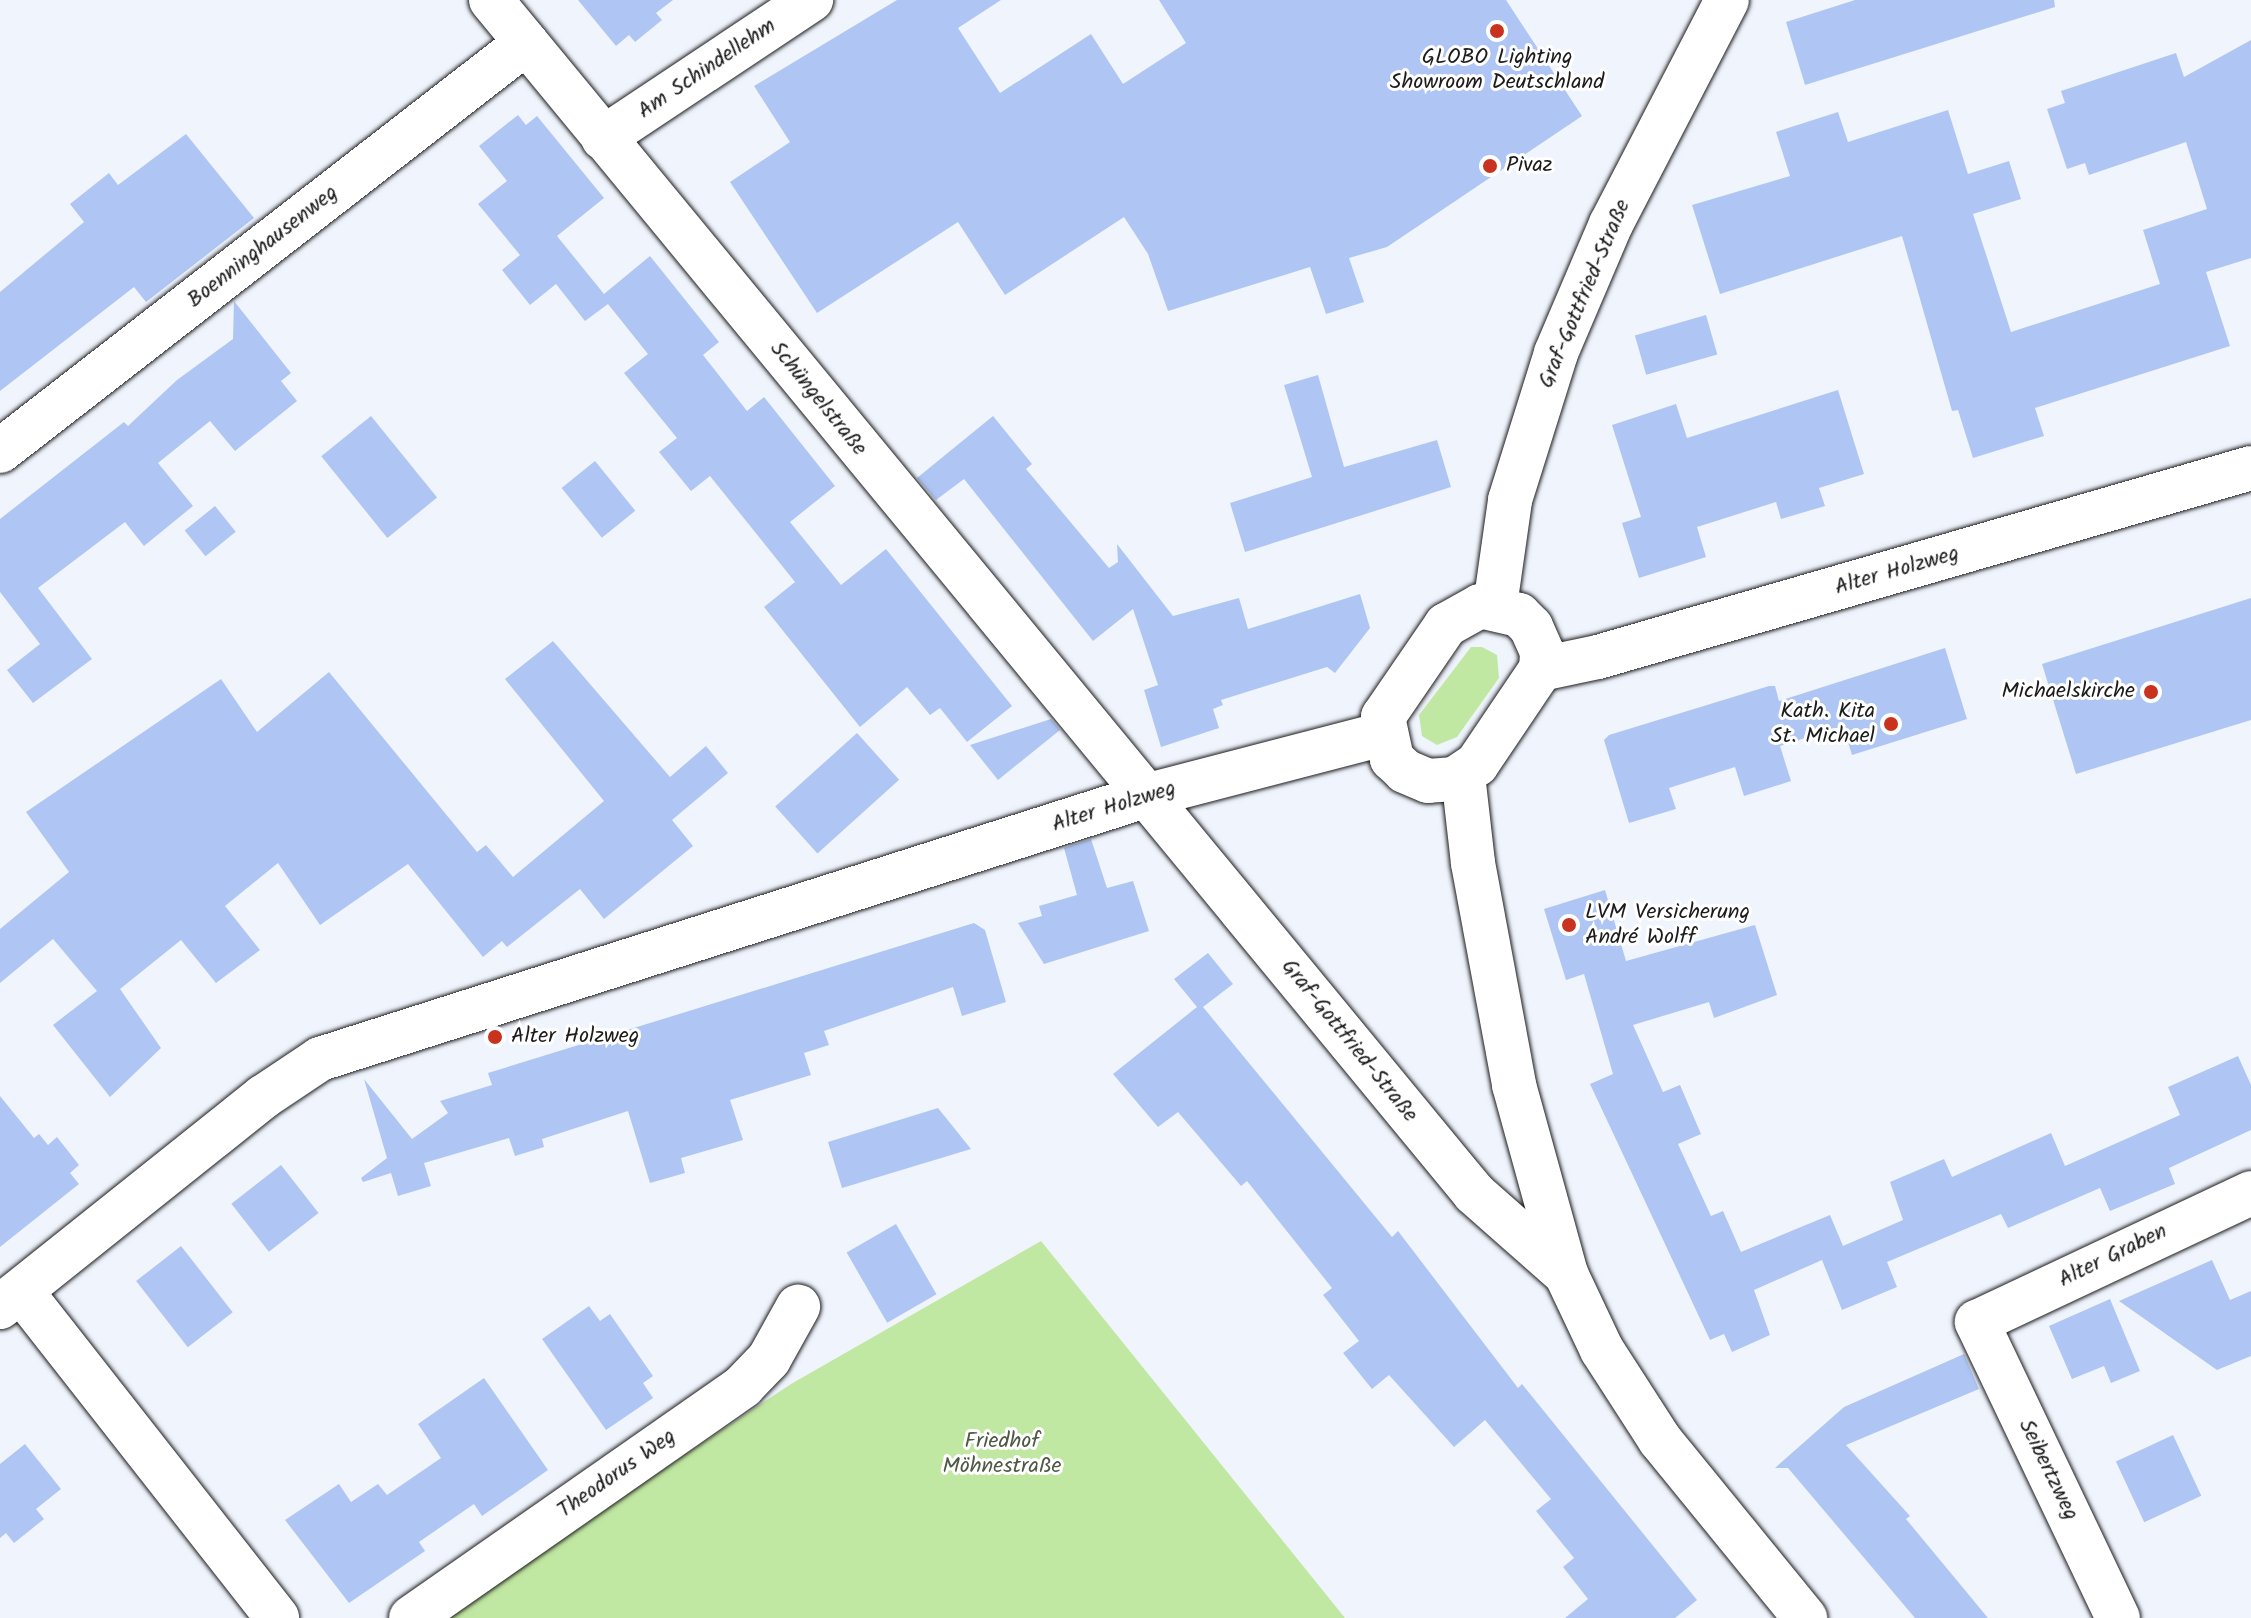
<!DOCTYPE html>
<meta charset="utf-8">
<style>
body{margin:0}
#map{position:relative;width:2251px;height:1618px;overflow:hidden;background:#eff4fd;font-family:Kalam,sans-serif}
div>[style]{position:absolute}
.green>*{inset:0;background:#c1e8a2}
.building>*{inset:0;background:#afc6f4;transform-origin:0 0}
.roads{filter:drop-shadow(0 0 2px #1c1c1c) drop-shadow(0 0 2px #1c1c1c)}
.minor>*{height:44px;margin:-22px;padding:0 22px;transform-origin:22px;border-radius:22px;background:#fff}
.tertiary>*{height:44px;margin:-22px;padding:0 22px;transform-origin:22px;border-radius:22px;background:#fff}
.dots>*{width:22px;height:22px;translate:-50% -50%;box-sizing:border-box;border:4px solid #fff;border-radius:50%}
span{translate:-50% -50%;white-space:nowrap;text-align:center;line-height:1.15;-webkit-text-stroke:6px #fff;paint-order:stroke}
.poi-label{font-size:22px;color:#1c1c1c}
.left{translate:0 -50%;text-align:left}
.right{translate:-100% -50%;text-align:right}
.street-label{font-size:22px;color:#1c1c1c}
.park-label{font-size:22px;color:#4e5944}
</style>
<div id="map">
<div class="green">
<i style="clip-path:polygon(1471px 647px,1482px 647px,1497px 655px,1499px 678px,1457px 737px,1437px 745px,1422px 736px,1419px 715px)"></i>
<i style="clip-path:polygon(1041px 1241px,1345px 1618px,440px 1618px,791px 1384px)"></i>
</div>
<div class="building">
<i style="clip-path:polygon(578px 0,673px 0,656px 13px,662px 20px,635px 42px,629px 35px,616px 46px)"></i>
<i style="clip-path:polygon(897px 0,1001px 0,958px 28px,1000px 93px,1091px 34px,1123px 84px,1186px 43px,1159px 0,1506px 0,1582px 116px,1387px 247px,1349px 258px,1364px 302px,1326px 314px,1310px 267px,1168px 311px,1148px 254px,1124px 217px,1005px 295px,958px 222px,817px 313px,730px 182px,790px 142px,754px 86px)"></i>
<i style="clip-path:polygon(1855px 0,2054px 0,2055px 7px,1805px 85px,1786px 22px)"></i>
<i style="clip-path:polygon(2251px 40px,2251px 258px,2206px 272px,2230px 346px,2035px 408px,2044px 436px,1973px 458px,1958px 410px,1952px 411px,1902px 236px,1720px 294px,1692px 205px,1790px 176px,1776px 132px,1838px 112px,1848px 142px,1948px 110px,1968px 174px,2009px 161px,2021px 199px,1973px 214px,2011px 332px,2160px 284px,2143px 230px,2207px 209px,2186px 142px,2089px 175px,2085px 163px,2067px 169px,2047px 109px,2065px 103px,2061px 91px,2176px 53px,2184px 77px)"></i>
<i style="clip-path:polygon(518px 115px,526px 125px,537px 116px,604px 198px,557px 236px,604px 294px,650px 256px,719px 342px,703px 355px,747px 411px,764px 397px,835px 486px,790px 522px,841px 585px,886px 549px,1012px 706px,967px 742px,940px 708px,930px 715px,907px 687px,860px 727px,764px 607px,795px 582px,710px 476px,691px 491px,659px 452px,677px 438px,624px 373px,648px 354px,608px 304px,585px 321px,556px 284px,530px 305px,502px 270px,520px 255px,478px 204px,507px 181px,479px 146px)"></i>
<i style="clip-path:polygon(186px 134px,254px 218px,146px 302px,134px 287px,0 391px,0 292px,84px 222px,70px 204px,109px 173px,118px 185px)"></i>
<i style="clip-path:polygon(234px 301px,291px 373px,281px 381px,297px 401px,235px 451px,210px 421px,158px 463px,193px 506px,144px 546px,125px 522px,38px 588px,92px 659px,33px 703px,7px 670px,40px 644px,0 592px,0 519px,124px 422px,128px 426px,177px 380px,233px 339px)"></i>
<i style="left:1706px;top:315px;width:41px;height:74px;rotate:74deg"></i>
<i style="clip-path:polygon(1318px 375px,1344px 467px,1437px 440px,1451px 487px,1245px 552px,1230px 503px,1312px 477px,1284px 385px)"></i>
<i style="clip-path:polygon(1838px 390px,1864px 474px,1819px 488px,1825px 506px,1781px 519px,1776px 502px,1697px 527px,1706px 557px,1639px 578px,1622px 523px,1641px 517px,1612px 425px,1676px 404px,1687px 438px)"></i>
<i style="left:371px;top:416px;width:105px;height:64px;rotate:51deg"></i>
<i style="clip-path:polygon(993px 416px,1032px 464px,1026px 469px,1109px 568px,1118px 562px,1117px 544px,1173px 616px,1239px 598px,1248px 629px,1360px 594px,1370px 628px,1335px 673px,1327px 667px,1221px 700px,1223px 705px,1213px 709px,1219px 728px,1161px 747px,1144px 690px,1158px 685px,1133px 609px,1093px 641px,964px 479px,936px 500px,917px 478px)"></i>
<i style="left:595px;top:461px;width:64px;height:43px;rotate:51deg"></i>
<i style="left:215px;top:506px;width:33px;height:39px;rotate:51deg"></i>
<i style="clip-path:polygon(2251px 598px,2251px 720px,2076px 774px,2042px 664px)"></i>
<i style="clip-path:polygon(553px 641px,670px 777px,706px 746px,728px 773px,672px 820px,693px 846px,604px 919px,580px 889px,507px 947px,502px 941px,483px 957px,408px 864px,320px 925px,278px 863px,225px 906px,260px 950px,216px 983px,181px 940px,120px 989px,161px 1048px,110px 1097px,53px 1025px,97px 991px,53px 939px,0 983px,0 929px,69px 872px,26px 812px,221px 679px,257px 732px,329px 672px,477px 852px,486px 845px,513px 877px,604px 801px,505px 679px)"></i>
<i style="clip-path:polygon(1945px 648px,1967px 719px,1852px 755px,1843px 726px,1780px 746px,1791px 781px,1744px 796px,1735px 767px,1669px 788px,1676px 809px,1629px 823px,1604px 740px,1609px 735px,1769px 686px,1775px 686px,1779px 701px)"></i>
<i style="clip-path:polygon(1051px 719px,1060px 730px,998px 780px,970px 745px)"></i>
<i style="left:857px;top:733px;width:63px;height:110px;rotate:48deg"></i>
<i style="clip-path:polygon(1091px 839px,1107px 888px,1133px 881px,1149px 931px,1044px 964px,1018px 923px,1042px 916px,1039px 906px,1077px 895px,1064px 848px)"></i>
<i style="clip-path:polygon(1605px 890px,1626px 961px,1755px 925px,1777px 995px,1714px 1018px,1709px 1002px,1633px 1025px,1663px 1092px,1680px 1085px,1701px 1134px,1678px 1144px,1711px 1216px,1723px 1211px,1741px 1252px,1830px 1215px,1843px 1246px,1903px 1220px,1890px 1182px,1944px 1159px,1952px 1177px,2051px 1133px,2065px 1166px,2180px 1115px,2168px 1087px,2238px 1056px,2251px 1085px,2251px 1130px,2169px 1168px,2175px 1184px,2110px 1211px,2100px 1188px,2008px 1228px,2001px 1214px,1887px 1262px,1897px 1287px,1842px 1310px,1822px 1260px,1754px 1290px,1770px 1335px,1732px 1352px,1724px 1334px,1710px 1340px,1590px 1084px,1613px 1074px,1584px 974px,1566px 980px,1544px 909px)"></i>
<i style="clip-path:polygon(974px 923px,985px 930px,1006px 1002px,962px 1016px,953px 987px,824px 1031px,829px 1045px,804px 1053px,811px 1075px,730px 1100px,743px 1140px,681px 1158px,685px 1173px,650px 1183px,628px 1111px,542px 1139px,544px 1147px,515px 1156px,509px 1138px,424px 1163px,431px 1186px,398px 1196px,391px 1173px,363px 1182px,361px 1178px,387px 1158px,364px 1079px,412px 1139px,448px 1113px,440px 1101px,492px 1085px,488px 1073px)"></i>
<i style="clip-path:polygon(1208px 953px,1233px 984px,1203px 1007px,1392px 1237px,1398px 1231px,1518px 1388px,1522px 1384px,1697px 1600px,1675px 1618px,1565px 1618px,1588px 1599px,1563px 1567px,1574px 1558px,1536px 1511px,1551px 1499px,1485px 1420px,1454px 1447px,1389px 1375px,1372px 1389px,1343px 1353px,1359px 1341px,1323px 1295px,1332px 1288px,1247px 1181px,1241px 1186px,1178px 1112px,1158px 1127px,1113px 1074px,1197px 1007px,1174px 979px)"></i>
<i style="clip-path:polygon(0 1096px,34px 1138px,39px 1134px,48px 1145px,57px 1137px,79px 1165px,70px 1173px,79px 1184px,0 1247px)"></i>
<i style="clip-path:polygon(938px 1108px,971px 1149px,842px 1188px,828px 1142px)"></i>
<i style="left:281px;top:1165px;width:61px;height:63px;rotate:52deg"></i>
<i style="left:896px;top:1224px;width:81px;height:57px;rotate:60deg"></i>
<i style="left:181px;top:1246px;width:84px;height:57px;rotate:52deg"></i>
<i style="clip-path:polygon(2212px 1260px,2230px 1300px,2251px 1291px,2251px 1356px,2217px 1370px,2119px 1301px)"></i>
<i style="clip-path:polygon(2110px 1299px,2140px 1371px,2111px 1383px,2104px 1366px,2072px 1379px,2049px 1326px)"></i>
<i style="clip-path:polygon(589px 1306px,600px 1321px,610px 1314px,653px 1376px,643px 1383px,653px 1398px,606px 1430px,542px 1339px)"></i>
<i style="clip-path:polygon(1964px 1354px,1979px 1389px,1846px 1445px,1910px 1516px,1906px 1519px,1988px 1618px,1915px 1618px,1788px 1468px,1775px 1468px,1844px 1407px)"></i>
<i style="clip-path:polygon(484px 1378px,548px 1470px,482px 1516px,474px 1504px,419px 1542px,425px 1551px,349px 1603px,285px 1520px,339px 1484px,351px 1502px,378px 1484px,387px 1495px,441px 1458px,418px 1424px)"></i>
<i style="left:2173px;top:1435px;width:67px;height:63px;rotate:65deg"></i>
<i style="clip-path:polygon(25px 1444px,61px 1489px,36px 1509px,44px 1519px,14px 1543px,6px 1533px,0 1538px,0 1464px)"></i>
</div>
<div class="roads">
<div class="minor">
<i style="left:491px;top:0;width:1546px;rotate:50.51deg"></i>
<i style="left:1474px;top:1193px;width:123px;rotate:41.4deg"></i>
<i style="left:603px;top:138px;width:250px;rotate:-33.6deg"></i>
<i style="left:0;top:451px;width:666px;rotate:-37.8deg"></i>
<i style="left:1541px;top:669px;width:58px;rotate:-11.9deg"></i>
<i style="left:1598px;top:657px;width:680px;rotate:-16.14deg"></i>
<i style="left:21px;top:1291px;width:415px;rotate:51.9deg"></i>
<i style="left:0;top:1307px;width:337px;rotate:-38.6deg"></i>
<i style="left:263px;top:1097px;width:69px;rotate:-33.7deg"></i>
<i style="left:320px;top:1059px;width:866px;rotate:-17.68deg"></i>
<i style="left:1145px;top:796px;width:246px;rotate:-14.6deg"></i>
<i style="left:411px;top:1618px;width:405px;rotate:-34.9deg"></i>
<i style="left:743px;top:1386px;width:37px;rotate:-46deg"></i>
<i style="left:769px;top:1359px;width:60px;rotate:-60.9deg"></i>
<i style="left:2118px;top:1618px;width:328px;rotate:-115.5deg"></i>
<i style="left:1977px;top:1322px;width:303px;rotate:-25.2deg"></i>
</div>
<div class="tertiary">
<i style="left:1480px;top:606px;width:40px;rotate:13deg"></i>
<i style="left:1519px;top:615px;width:17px;rotate:45deg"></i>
<i style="left:1531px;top:627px;width:27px;rotate:66deg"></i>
<i style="left:1542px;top:652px;width:17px;rotate:93deg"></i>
<i style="left:1541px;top:669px;width:115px;rotate:124deg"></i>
<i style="left:1477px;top:764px;width:27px;rotate:146deg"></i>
<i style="left:1455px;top:779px;width:27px;rotate:176deg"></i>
<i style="left:1428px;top:781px;width:25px;rotate:-157deg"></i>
<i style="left:1405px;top:771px;width:18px;rotate:-137deg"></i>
<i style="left:1392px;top:759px;width:43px;rotate:-102.1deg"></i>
<i style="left:1383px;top:717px;width:112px;rotate:-55.6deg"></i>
<i style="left:1446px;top:625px;width:39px;rotate:-29deg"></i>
<i style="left:1495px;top:606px;width:107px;rotate:-81.9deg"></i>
<i style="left:1510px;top:500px;width:154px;rotate:-72.6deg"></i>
<i style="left:1556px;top:353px;width:140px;rotate:-66.9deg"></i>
<i style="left:1611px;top:224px;width:252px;rotate:-62.6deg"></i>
<i style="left:1463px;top:775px;width:89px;rotate:83.5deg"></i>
<i style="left:1473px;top:863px;width:226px;rotate:79.5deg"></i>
<i style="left:1514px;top:1085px;width:196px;rotate:74.6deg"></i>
<i style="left:1566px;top:1274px;width:84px;rotate:64.7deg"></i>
<i style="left:1602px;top:1350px;width:107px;rotate:57.2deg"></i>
<i style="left:1660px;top:1440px;width:230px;rotate:50.8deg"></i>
</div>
</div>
<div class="dots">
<i style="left:1497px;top:31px;background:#c8321e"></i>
<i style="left:1490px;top:166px;background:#c8321e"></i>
<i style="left:2151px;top:692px;background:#c8321e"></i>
<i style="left:1891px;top:724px;background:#c8321e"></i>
<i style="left:1569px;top:925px;background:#c8321e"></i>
<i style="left:495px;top:1037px;background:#c8321e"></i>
</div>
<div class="poi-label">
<span style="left:1497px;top:70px">GLOBO Lighting<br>Showroom Deutschland</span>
<span class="left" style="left:1506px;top:166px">Pivaz</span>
<span class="right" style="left:2135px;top:692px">Michaelskirche</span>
<span class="right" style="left:1875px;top:724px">Kath. Kita<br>St. Michael</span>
<span class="left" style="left:1585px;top:925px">LVM Versicherung<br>André Wolff</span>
<span class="left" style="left:511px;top:1037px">Alter Holzweg</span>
</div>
<div class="street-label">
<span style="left:707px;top:69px;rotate:-34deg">Am Schindellehm</span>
<span style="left:263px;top:247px;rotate:-38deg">Boenninghausenweg</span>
<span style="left:1585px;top:294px;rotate:-67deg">Graf-Gottfried-Straße</span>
<span style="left:818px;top:399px;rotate:51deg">Schüngelstraße</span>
<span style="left:1897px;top:571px;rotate:-16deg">Alter Holzweg</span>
<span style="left:1114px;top:807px;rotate:-17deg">Alter Holzweg</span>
<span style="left:1349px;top:1041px;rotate:51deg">Graf-Gottfried-Straße</span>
<span style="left:2113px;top:1256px;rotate:-26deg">Alter Graben</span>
<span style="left:2048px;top:1470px;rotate:64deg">Seibertzweg</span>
<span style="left:617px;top:1474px;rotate:-35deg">Theodorus Weg</span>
</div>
<div class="park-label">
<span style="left:1002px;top:1454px">Friedhof<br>Möhnestraße</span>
</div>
</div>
